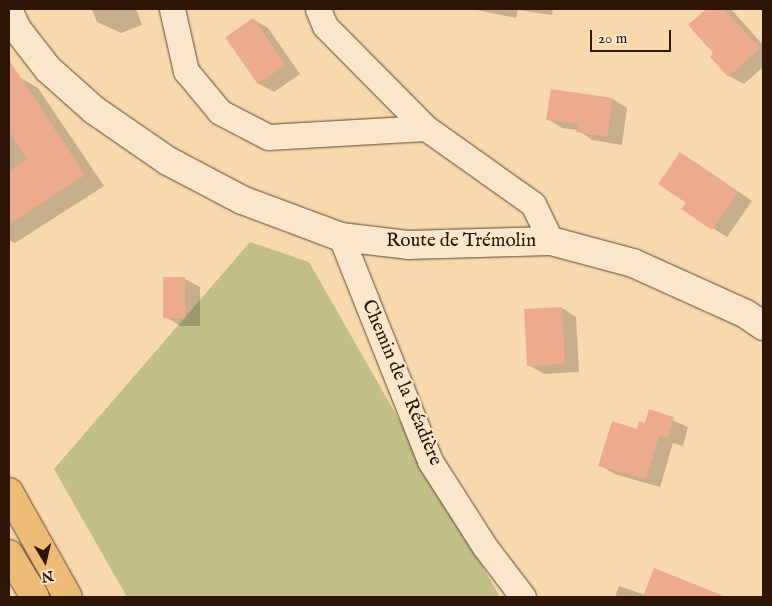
<!DOCTYPE html>
<meta charset="utf-8">
<style>
body{margin:0}
#map{position:relative;width:772px;height:606px;overflow:hidden;background:#f8d9ae;font-family:"IM FELL English",serif}
div>[style]{position:absolute}
.green>*{inset:0;background:#c1be88}
.shadow>*{inset:0;background:#0003}
.building>*{inset:0;background:#ecaa8e;transform-origin:0 0}
.roads{filter:drop-shadow(0 0 1px #614632) drop-shadow(0 0 1px #614632)}
.minor>*{height:25px;margin:-12.5px;padding:0 12.5px;transform-origin:12.5px;border-radius:12.5px;background:#fae6ca}
.tertiary>*{height:28px;margin:-14px;padding:0 14px;transform-origin:14px;border-radius:14px;background:#fae6ca}
.trunk>*{height:28px;margin:-14px;padding:0 14px;transform-origin:14px;border-radius:14px;background:#ecbc77}
span{translate:-50% -50%;white-space:nowrap;text-align:center;line-height:1.15;-webkit-text-stroke:4.5px #fae6ca;paint-order:stroke}
.street-label{font-size:19px;color:#2f1508}
.frame{position:absolute;inset:0;border:10px solid #2f1508;pointer-events:none}
.north{position:absolute;left:20px;top:536px;width:50px;height:50px;-webkit-text-stroke:4px #fae6ca;paint-order:stroke;rotate:171deg;font-size:14px;font-weight:700;line-height:20px;text-align:center;color:#2f1508}
.north::after{content:'';display:block;margin:auto;width:18px;height:22px;background:#2f1508;clip-path:polygon(50% 0,100% 100%,50% 72%,0 100%)}
.scale{position:absolute;left:590px;top:30px;width:81px;height:22px;box-sizing:border-box;border:2px solid #2f1508;border-top:0;padding-left:6px;font-size:15px;line-height:18px;white-space:nowrap;color:#2f1508;-webkit-text-stroke:4px #fae6ca;paint-order:stroke}
</style>
<div id="map">
<div class="green">
<i style="clip-path:polygon(250px 242px,309px 262px,500px 597px,127px 597px,54px 469px)"></i>
</div>
<div class="shadow">
<i style="clip-path:polygon(92px 9px,136px 9px,142px 25px,121px 33px,97px 22px)"></i>
<i style="clip-path:polygon(472px 9px,553px 9px,552px 15px,518px 10px,516px 18px)"></i>
<i style="clip-path:polygon(707px 9px,731px 9px,763px 45px,763px 67px,744px 84px,729px 76px,715px 53px,689px 25px)"></i>
<i style="clip-path:polygon(253px 19px,268px 28px,300px 74px,274px 92px,259px 84px)"></i>
<i style="clip-path:polygon(19px 77px,38px 88px,104px 186px,15px 243px,9px 240px,9px 84px)"></i>
<i style="clip-path:polygon(613px 99px,627px 108px,622px 145px,592px 140px,578px 130px,562px 128px,548px 119px)"></i>
<i style="clip-path:polygon(695px 162px,752px 201px,727px 237px,683px 209px,687px 203px)"></i>
<i style="clip-path:polygon(165px 279px,185px 279px,200px 287px,200px 326px,180px 326px,166px 317px)"></i>
<i style="clip-path:polygon(562px 308px,576px 317px,579px 372px,544px 374px,529px 365px)"></i>
<i style="clip-path:polygon(650px 411px,688px 427px,683px 446px,673px 443px,660px 487px,614px 474px,600px 465px,646px 425px)"></i>
<i style="clip-path:polygon(619px 586px,645px 595px,698px 589px,695px 597px,615px 597px)"></i>
</div>
<div class="building">
<i style="clip-path:polygon(706px 9px,724px 9px,760px 48px,728px 77px,710px 57px,713px 53px,688px 25px)"></i>
<i style="left:253px;top:18px;width:57px;height:34px;rotate:55deg"></i>
<i style="clip-path:polygon(9px 60px,85px 175px,9px 224px,9px 172px,27px 159px,9px 131px)"></i>
<i style="clip-path:polygon(551px 89px,613px 98px,607px 137px,576px 132px,578px 124px,546px 120px)"></i>
<i style="clip-path:polygon(680px 152px,738px 192px,712px 230px,681px 209px,686px 203px,658px 184px)"></i>
<i style="left:163px;top:277px;width:22px;height:41px"></i>
<i style="left:562px;top:307px;width:57px;height:38px;rotate:87deg"></i>
<i style="clip-path:polygon(649px 409px,674px 417px,668px 438px,659px 436px,646px 479px,598px 466px,612px 421px,637px 429px,639px 421px,645px 423px)"></i>
<i style="clip-path:polygon(654px 568px,724px 596px,724px 597px,643px 597px)"></i>
</div>
<div class="roads">
<div class="minor">
<i style="left:172px;top:9px;width:64px;rotate:77.3deg"></i>
<i style="left:186px;top:71px;width:53px;rotate:50.3deg"></i>
<i style="left:220px;top:112px;width:54px;rotate:27.5deg"></i>
<i style="left:268px;top:137px;width:158px;rotate:-3.3deg"></i>
<i style="left:318px;top:9px;width:18px;rotate:68deg"></i>
<i style="left:325px;top:26px;width:144px;rotate:45.3deg"></i>
<i style="left:426px;top:128px;width:131px;rotate:35.4deg"></i>
<i style="left:533px;top:204px;width:41px;rotate:64.1deg"></i>
<i style="left:341px;top:237px;width:241px;rotate:68.3deg"></i>
<i style="left:430px;top:461px;width:102px;rotate:57.4deg"></i>
<i style="left:485px;top:547px;width:63px;rotate:52.8deg"></i>
</div>
<div class="tertiary">
<i style="left:9px;top:12px;width:19px;rotate:65deg"></i>
<i style="left:17px;top:29px;width:51px;rotate:52.2deg"></i>
<i style="left:48px;top:69px;width:62px;rotate:41.7deg"></i>
<i style="left:94px;top:110px;width:90px;rotate:34.6deg"></i>
<i style="left:168px;top:161px;width:84px;rotate:27.8deg"></i>
<i style="left:242px;top:200px;width:106px;rotate:20.5deg"></i>
<i style="left:341px;top:237px;width:67px;rotate:6.8deg"></i>
<i style="left:408px;top:245px;width:143px;rotate:-1.6deg"></i>
<i style="left:551px;top:241px;width:85px;rotate:15deg"></i>
<i style="left:633px;top:263px;width:124px;rotate:24.3deg"></i>
<i style="left:746px;top:314px;width:21px;rotate:35deg"></i>
</div>
<div class="trunk">
<i style="left:9px;top:492px;width:120px;rotate:60.7deg"></i>
<i style="left:9px;top:554px;width:50px;rotate:58.8deg"></i>
</div>
</div>
<div class="street-label">
<span style="left:461px;top:242px">Route de Trémolin</span>
<span style="left:401px;top:383px;rotate:67deg">Chemin de la Réadière</span>
</div>
<div class="frame"></div>
<div class="north">N</div>
<div class="scale">20 m</div>
</div>
